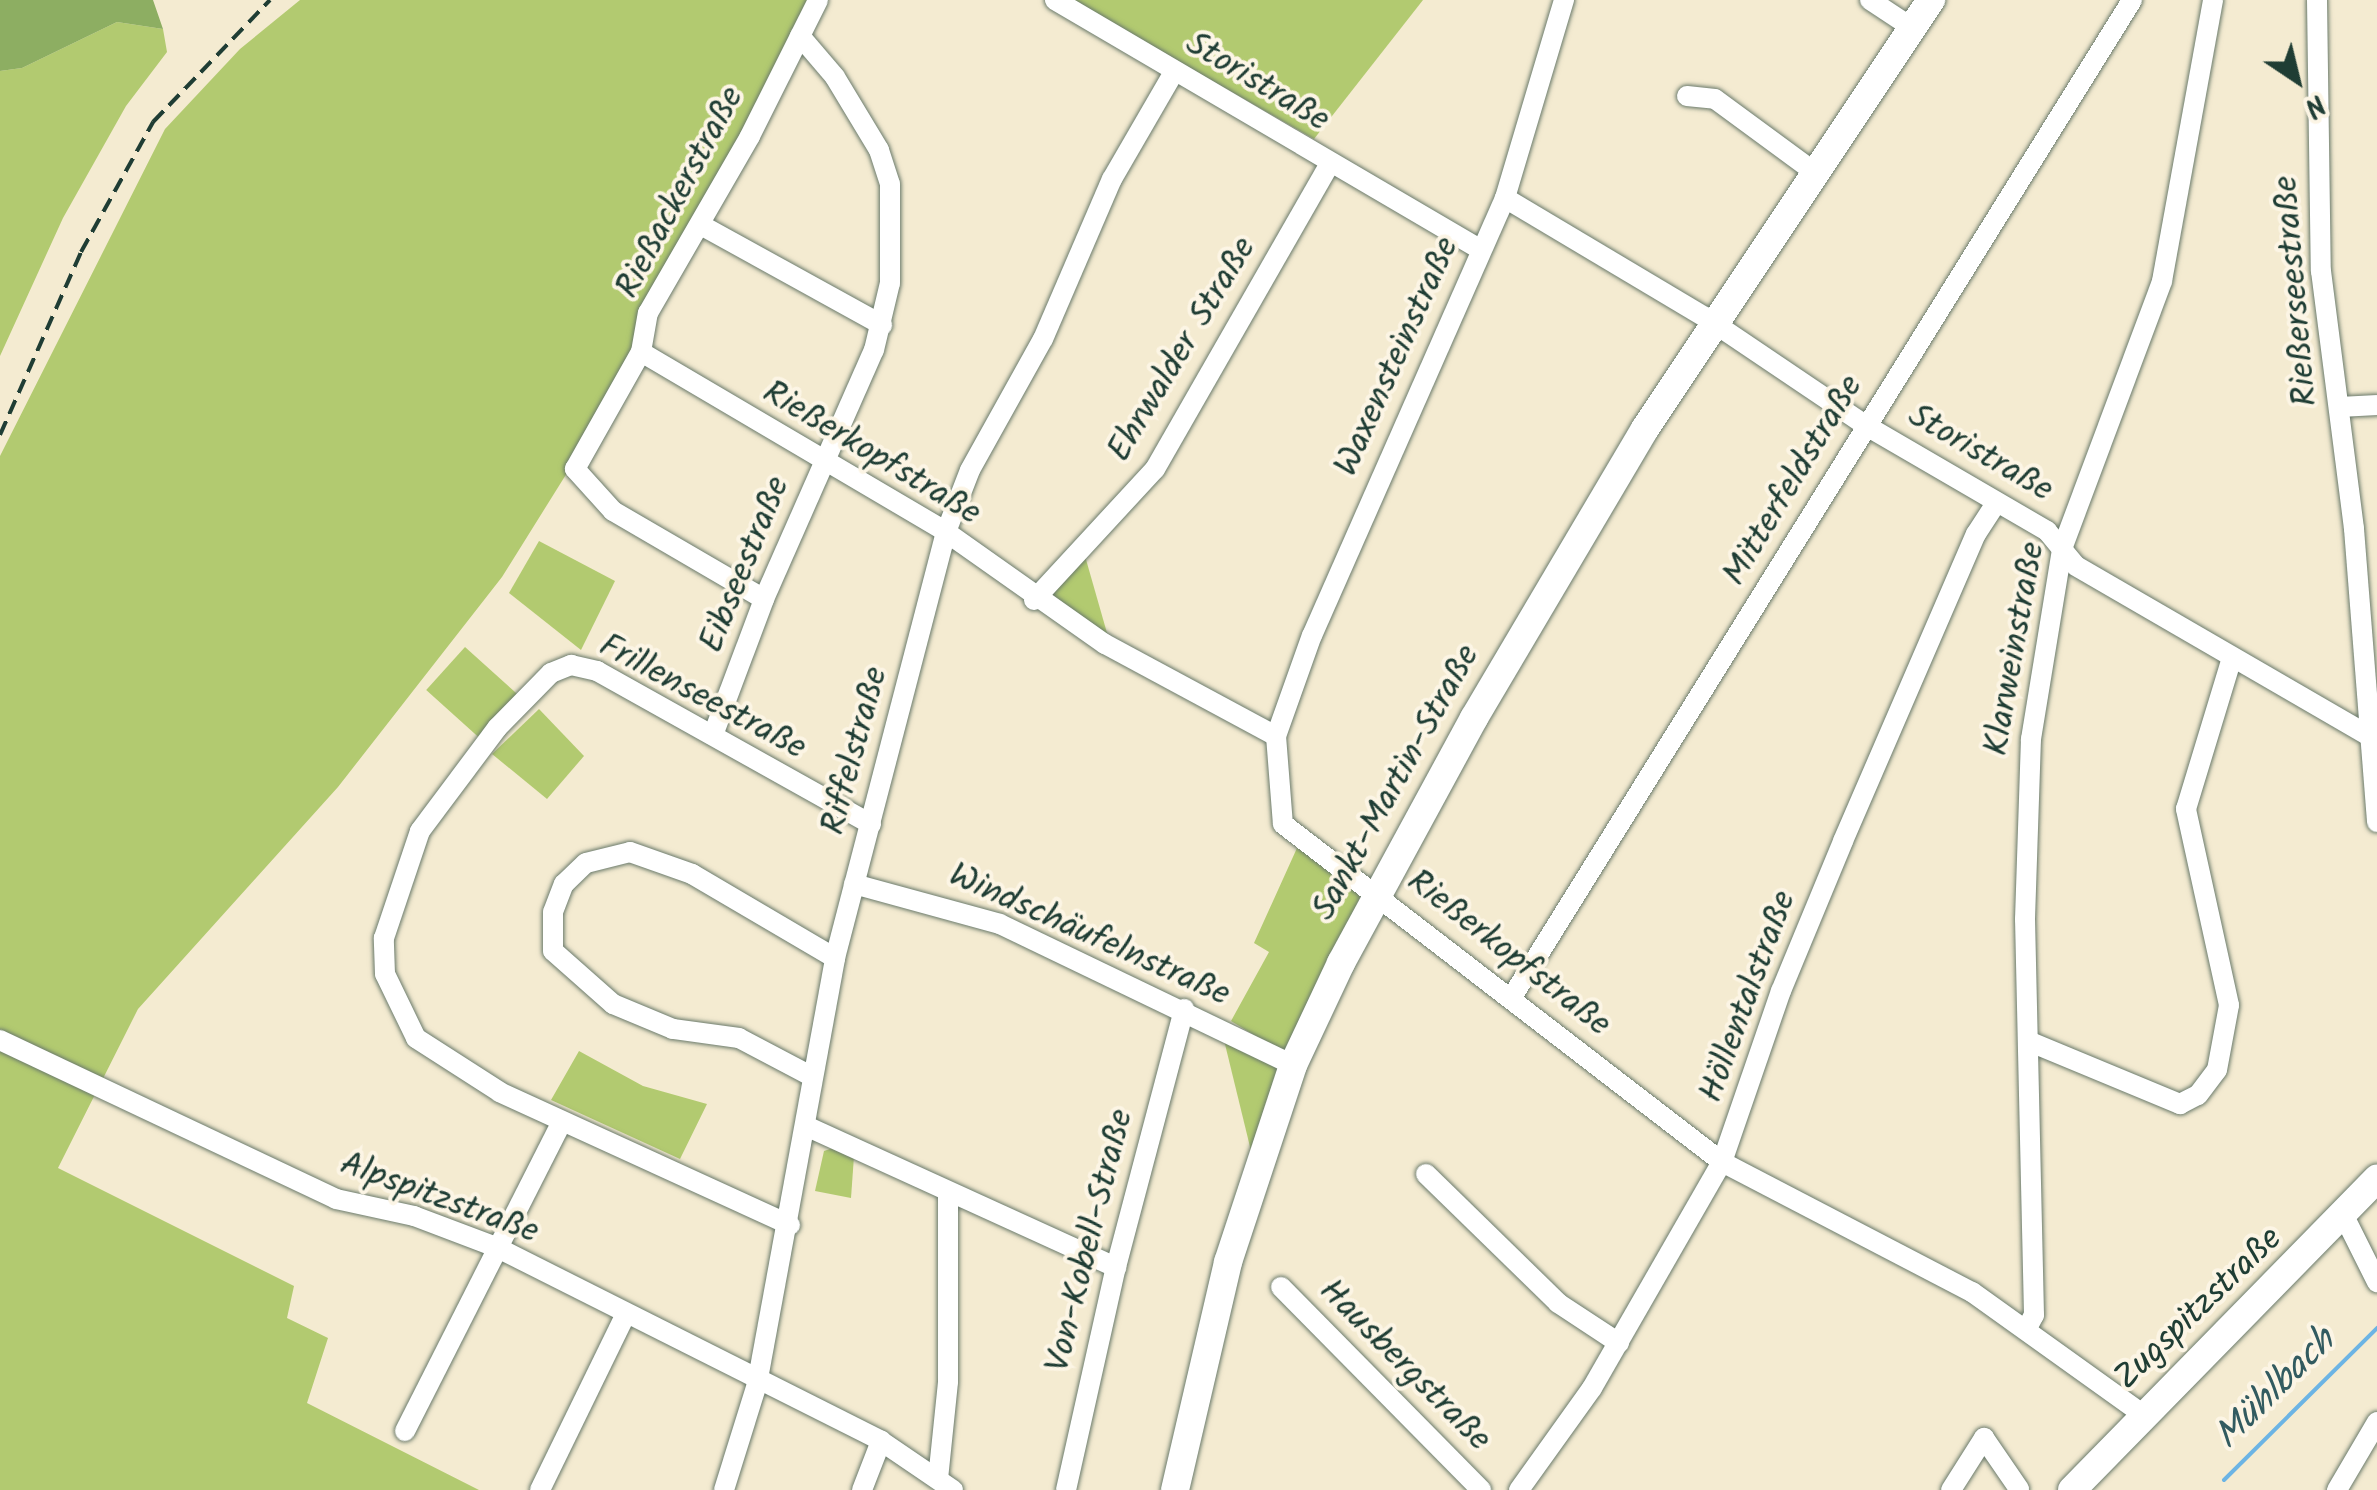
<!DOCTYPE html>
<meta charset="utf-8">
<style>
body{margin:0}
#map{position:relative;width:2377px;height:1490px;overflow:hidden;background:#f4ebd1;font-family:Kalam,sans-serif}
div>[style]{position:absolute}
.green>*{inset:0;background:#b2ca70;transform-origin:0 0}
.forest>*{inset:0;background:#8dae62}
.stream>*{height:4px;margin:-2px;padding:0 2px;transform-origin:2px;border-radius:2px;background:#6cb4e4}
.roads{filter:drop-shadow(0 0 2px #6a7a6b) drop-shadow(0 0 2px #6a7a6b)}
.minor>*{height:20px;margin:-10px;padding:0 10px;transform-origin:10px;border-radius:10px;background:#fff}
.major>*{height:28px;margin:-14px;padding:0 14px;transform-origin:14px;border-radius:14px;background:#fff}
.rail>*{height:4px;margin-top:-2px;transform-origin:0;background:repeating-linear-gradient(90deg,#1f3d34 0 15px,transparent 0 23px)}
span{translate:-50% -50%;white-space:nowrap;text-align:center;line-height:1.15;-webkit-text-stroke:8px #fcf5e5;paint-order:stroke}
.street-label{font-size:35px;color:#1f3d34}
.water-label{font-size:38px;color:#325b60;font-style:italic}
.north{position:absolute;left:2247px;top:30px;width:100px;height:100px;-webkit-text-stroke:8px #fcf5e5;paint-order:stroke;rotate:145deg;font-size:28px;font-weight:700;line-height:40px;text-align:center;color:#1f3d34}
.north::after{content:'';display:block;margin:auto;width:35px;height:45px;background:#1f3d34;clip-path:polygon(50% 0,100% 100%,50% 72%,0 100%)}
</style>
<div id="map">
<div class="green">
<i style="clip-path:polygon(300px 0,812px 0,572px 465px,502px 577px,338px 787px,138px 1009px,58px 1168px,294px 1286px,287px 1318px,328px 1338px,307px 1403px,479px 1490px,0 1490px,0 456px,165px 129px,240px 49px)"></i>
<i style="clip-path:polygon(1072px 0,1423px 0,1314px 139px)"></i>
<i style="clip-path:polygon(117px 22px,163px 29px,167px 52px,126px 106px,63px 218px,0 356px,0 71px,22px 68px)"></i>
<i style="clip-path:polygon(539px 541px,615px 581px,581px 650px,509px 593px)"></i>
<i style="clip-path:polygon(1083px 549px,1109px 640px,1036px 599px)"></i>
<i style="left:465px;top:647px;width:71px;height:58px;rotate:42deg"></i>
<i style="clip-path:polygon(539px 709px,584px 756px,547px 799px,492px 754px)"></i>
<i style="clip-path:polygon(1297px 848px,1363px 891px,1287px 1055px,1231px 1021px,1269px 952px,1254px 943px)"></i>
<i style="clip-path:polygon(1223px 1036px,1283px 1065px,1252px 1155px)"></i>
<i style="clip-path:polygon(579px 1051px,643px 1086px,707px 1104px,680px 1159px,551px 1100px)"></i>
<i style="clip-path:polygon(833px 1148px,854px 1156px,851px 1198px,815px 1191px,824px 1151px)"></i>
</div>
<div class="forest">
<i style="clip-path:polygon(0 0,153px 0,163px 29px,117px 22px,22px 68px,0 71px)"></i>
</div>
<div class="stream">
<i style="left:2224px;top:1480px;width:216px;rotate:-44.8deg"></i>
</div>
<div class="roads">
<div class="minor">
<i style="left:1055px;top:0;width:493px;rotate:30.4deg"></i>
<i style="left:1564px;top:0;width:207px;rotate:106.6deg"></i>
<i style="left:1505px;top:198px;width:478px;rotate:113.8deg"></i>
<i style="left:1312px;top:635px;width:107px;rotate:109.6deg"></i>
<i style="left:1276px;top:736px;width:88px;rotate:85.5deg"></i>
<i style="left:1283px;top:824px;width:554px;rotate:37.59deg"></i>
<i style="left:1722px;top:1162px;width:282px;rotate:27.5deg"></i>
<i style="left:1972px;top:1292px;width:211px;rotate:35.6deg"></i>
<i style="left:1870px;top:0;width:49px;rotate:33.4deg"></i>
<i style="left:2317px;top:0;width:271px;rotate:89.2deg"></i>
<i style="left:2321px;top:271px;width:260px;rotate:82.7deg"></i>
<i style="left:2354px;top:529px;width:294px;rotate:85.5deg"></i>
<i style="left:1687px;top:96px;width:28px;rotate:6deg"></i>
<i style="left:1715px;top:99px;width:122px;rotate:36.3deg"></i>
<i style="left:1505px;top:198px;width:233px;rotate:30.8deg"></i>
<i style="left:1705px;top:317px;width:193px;rotate:34deg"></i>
<i style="left:1865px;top:425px;width:211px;rotate:30.2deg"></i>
<i style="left:2047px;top:531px;width:45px;rotate:50.4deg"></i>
<i style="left:2076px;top:566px;width:337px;rotate:30.1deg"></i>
<i style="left:701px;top:225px;width:207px;rotate:28.9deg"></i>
<i style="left:641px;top:352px;width:354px;rotate:30.5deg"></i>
<i style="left:946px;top:532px;width:194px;rotate:35.2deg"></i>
<i style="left:1105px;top:644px;width:194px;rotate:28.3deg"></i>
<i style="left:2340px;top:407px;width:37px;rotate:-3deg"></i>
<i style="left:764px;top:599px;width:175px;rotate:-149.8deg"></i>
<i style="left:613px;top:511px;width:57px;rotate:-132.1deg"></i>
<i style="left:575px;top:469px;width:134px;rotate:-60.6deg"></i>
<i style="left:641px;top:352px;width:40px;rotate:-80deg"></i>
<i style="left:648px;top:313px;width:204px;rotate:-60deg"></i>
<i style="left:750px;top:136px;width:152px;rotate:-63.4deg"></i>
<i style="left:1034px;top:600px;width:178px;rotate:-47.3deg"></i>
<i style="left:1155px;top:469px;width:353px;rotate:-60.2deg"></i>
<i style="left:713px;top:735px;width:145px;rotate:-69.4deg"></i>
<i style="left:764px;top:599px;width:272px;rotate:-66.2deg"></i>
<i style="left:874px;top:350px;width:69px;rotate:-76.6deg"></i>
<i style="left:890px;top:283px;width:99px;rotate:-90deg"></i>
<i style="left:890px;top:184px;width:36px;rotate:-108deg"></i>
<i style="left:879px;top:150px;width:85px;rotate:-121.1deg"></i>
<i style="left:835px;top:77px;width:54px;rotate:-130.5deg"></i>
<i style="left:854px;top:884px;width:151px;rotate:15.3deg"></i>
<i style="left:1000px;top:924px;width:325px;rotate:25.7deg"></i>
<i style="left:1512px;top:997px;width:1174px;rotate:-58.12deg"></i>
<i style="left:0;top:1040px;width:372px;rotate:25.3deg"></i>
<i style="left:336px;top:1199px;width:80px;rotate:12.3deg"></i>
<i style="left:414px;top:1216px;width:88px;rotate:20.7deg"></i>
<i style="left:496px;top:1247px;width:431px;rotate:26.7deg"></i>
<i style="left:881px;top:1441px;width:87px;rotate:34.2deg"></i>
<i style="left:2028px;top:1041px;width:165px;rotate:22.5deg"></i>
<i style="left:2180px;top:1104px;width:20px;rotate:-27deg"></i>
<i style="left:2198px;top:1095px;width:31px;rotate:-53deg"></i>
<i style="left:2217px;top:1070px;width:66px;rotate:-79.5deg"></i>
<i style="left:2229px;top:1005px;width:201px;rotate:-102.4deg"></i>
<i style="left:2186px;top:809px;width:158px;rotate:-73.1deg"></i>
<i style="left:811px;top:1076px;width:81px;rotate:-152.2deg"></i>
<i style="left:739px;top:1038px;width:67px;rotate:-172.2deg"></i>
<i style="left:673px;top:1029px;width:65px;rotate:-157.4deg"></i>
<i style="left:613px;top:1004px;width:80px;rotate:-138.5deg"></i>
<i style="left:553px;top:951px;width:39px;rotate:-90deg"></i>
<i style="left:553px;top:912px;width:30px;rotate:-69deg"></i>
<i style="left:564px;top:884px;width:30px;rotate:-44deg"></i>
<i style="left:586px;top:863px;width:45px;rotate:-14deg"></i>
<i style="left:630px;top:852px;width:66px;rotate:19.5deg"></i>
<i style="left:692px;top:874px;width:166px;rotate:30.4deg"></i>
<i style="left:806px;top:1126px;width:341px;rotate:24.5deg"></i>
<i style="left:1426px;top:1174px;width:185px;rotate:44.3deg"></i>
<i style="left:1558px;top:1303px;width:73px;rotate:33.3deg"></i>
<i style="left:2344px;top:1216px;width:74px;rotate:63.4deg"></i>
<i style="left:790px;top:1225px;width:319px;rotate:-155.4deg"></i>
<i style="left:500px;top:1092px;width:100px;rotate:-147.3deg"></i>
<i style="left:416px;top:1038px;width:71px;rotate:-115.8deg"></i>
<i style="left:385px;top:974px;width:36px;rotate:-92deg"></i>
<i style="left:384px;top:938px;width:113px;rotate:-71.4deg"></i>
<i style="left:420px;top:831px;width:129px;rotate:-53.2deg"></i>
<i style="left:497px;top:728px;width:77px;rotate:-45.5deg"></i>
<i style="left:551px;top:673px;width:22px;rotate:-22deg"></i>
<i style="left:571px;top:665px;width:27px;rotate:13deg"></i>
<i style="left:597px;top:671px;width:314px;rotate:29.2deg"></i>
<i style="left:1281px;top:1287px;width:285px;rotate:45.4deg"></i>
<i style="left:2027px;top:1328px;width:15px;rotate:-62deg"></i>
<i style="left:2034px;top:1315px;width:396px;rotate:-91.3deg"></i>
<i style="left:2025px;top:919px;width:180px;rotate:-88.1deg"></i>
<i style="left:2031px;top:739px;width:193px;rotate:-80.7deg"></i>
<i style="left:2062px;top:549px;width:286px;rotate:-69.5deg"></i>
<i style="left:2162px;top:281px;width:286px;rotate:-79.7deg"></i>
<i style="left:405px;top:1431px;width:347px;rotate:-63.1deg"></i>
<i style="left:938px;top:1479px;width:98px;rotate:-84.1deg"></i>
<i style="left:948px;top:1382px;width:190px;rotate:-90deg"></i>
<i style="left:540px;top:1490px;width:194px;rotate:-64deg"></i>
<i style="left:724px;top:1490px;width:111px;rotate:-72.7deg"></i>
<i style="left:757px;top:1384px;width:433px;rotate:-79.6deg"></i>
<i style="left:835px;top:958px;width:440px;rotate:-75.4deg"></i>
<i style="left:946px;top:532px;width:66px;rotate:-68.8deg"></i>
<i style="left:970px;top:470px;width:150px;rotate:-60.9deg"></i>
<i style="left:1043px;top:339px;width:174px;rotate:-66.7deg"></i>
<i style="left:1112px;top:179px;width:124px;rotate:-59.9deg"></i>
<i style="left:862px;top:1490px;width:53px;rotate:-68.8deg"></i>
<i style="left:1066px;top:1490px;width:229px;rotate:-77.4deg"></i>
<i style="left:1116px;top:1267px;width:267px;rotate:-75.2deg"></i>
<i style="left:1519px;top:1490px;width:125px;rotate:-54.4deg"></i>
<i style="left:1592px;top:1388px;width:261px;rotate:-60.1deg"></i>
<i style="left:1722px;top:1162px;width:181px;rotate:-71deg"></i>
<i style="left:1781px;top:991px;width:162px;rotate:-67.5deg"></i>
<i style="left:1843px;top:841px;width:335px;rotate:-66.6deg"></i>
<i style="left:1976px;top:534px;width:37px;rotate:-57deg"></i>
<i style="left:1951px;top:1490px;width:62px;rotate:-57.6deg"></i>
<i style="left:1984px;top:1438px;width:62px;rotate:55.5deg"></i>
<i style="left:2337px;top:1490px;width:79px;rotate:-59.5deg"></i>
</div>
<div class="major">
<i style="left:1175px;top:1490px;width:234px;rotate:-76.9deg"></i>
<i style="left:1228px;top:1262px;width:207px;rotate:-71.7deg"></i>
<i style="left:1293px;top:1065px;width:113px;rotate:-64.8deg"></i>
<i style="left:1341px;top:963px;width:279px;rotate:-61.5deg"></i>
<i style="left:1474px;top:718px;width:336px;rotate:-59.4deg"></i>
<i style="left:1645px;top:429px;width:516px;rotate:-56.31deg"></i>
<i style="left:2072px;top:1490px;width:436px;rotate:-45.6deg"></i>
</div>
</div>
<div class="rail">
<i style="left:0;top:435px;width:200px;rotate:-66.1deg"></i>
<i style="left:81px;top:252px;width:149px;rotate:-61deg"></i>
<i style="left:153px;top:122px;width:169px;rotate:-46.2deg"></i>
</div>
<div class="street-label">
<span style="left:1257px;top:83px;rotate:31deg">Storistraße</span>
<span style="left:681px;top:193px;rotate:-62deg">Rießackerstraße</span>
<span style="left:2297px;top:291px;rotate:-95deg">Rießerseestraße</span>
<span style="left:1183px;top:350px;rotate:-59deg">Ehrwalder Straße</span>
<span style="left:1398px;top:357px;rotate:-66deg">Waxensteinstraße</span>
<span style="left:871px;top:454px;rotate:31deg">Rießerkopfstraße</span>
<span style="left:1980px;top:454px;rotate:30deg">Storistraße</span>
<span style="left:1794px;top:481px;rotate:-59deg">Mitterfeldstraße</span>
<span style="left:746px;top:565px;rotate:-68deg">Eibseestraße</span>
<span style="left:2016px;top:649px;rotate:-80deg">Klarweinstraße</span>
<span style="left:702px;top:698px;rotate:28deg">Frillenseestraße</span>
<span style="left:856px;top:751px;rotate:-75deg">Riffelstraße</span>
<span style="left:1397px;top:783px;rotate:-61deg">Sankt-Martin-Straße</span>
<span style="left:1089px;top:936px;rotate:24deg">Windschäufelnstraße</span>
<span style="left:1508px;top:954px;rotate:38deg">Rießerkopfstraße</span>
<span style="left:1749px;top:997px;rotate:-70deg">Höllentalstraße</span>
<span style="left:439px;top:1199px;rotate:20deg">Alpspitzstraße</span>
<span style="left:1091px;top:1241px;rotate:-76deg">Von-Kobell-Straße</span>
<span style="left:2199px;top:1309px;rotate:-44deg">Zugspitzstraße</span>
<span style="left:1404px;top:1366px;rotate:45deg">Hausbergstraße</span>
</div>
<div class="water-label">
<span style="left:2276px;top:1390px;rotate:-45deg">Mühlbach</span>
</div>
<div class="north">N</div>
</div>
